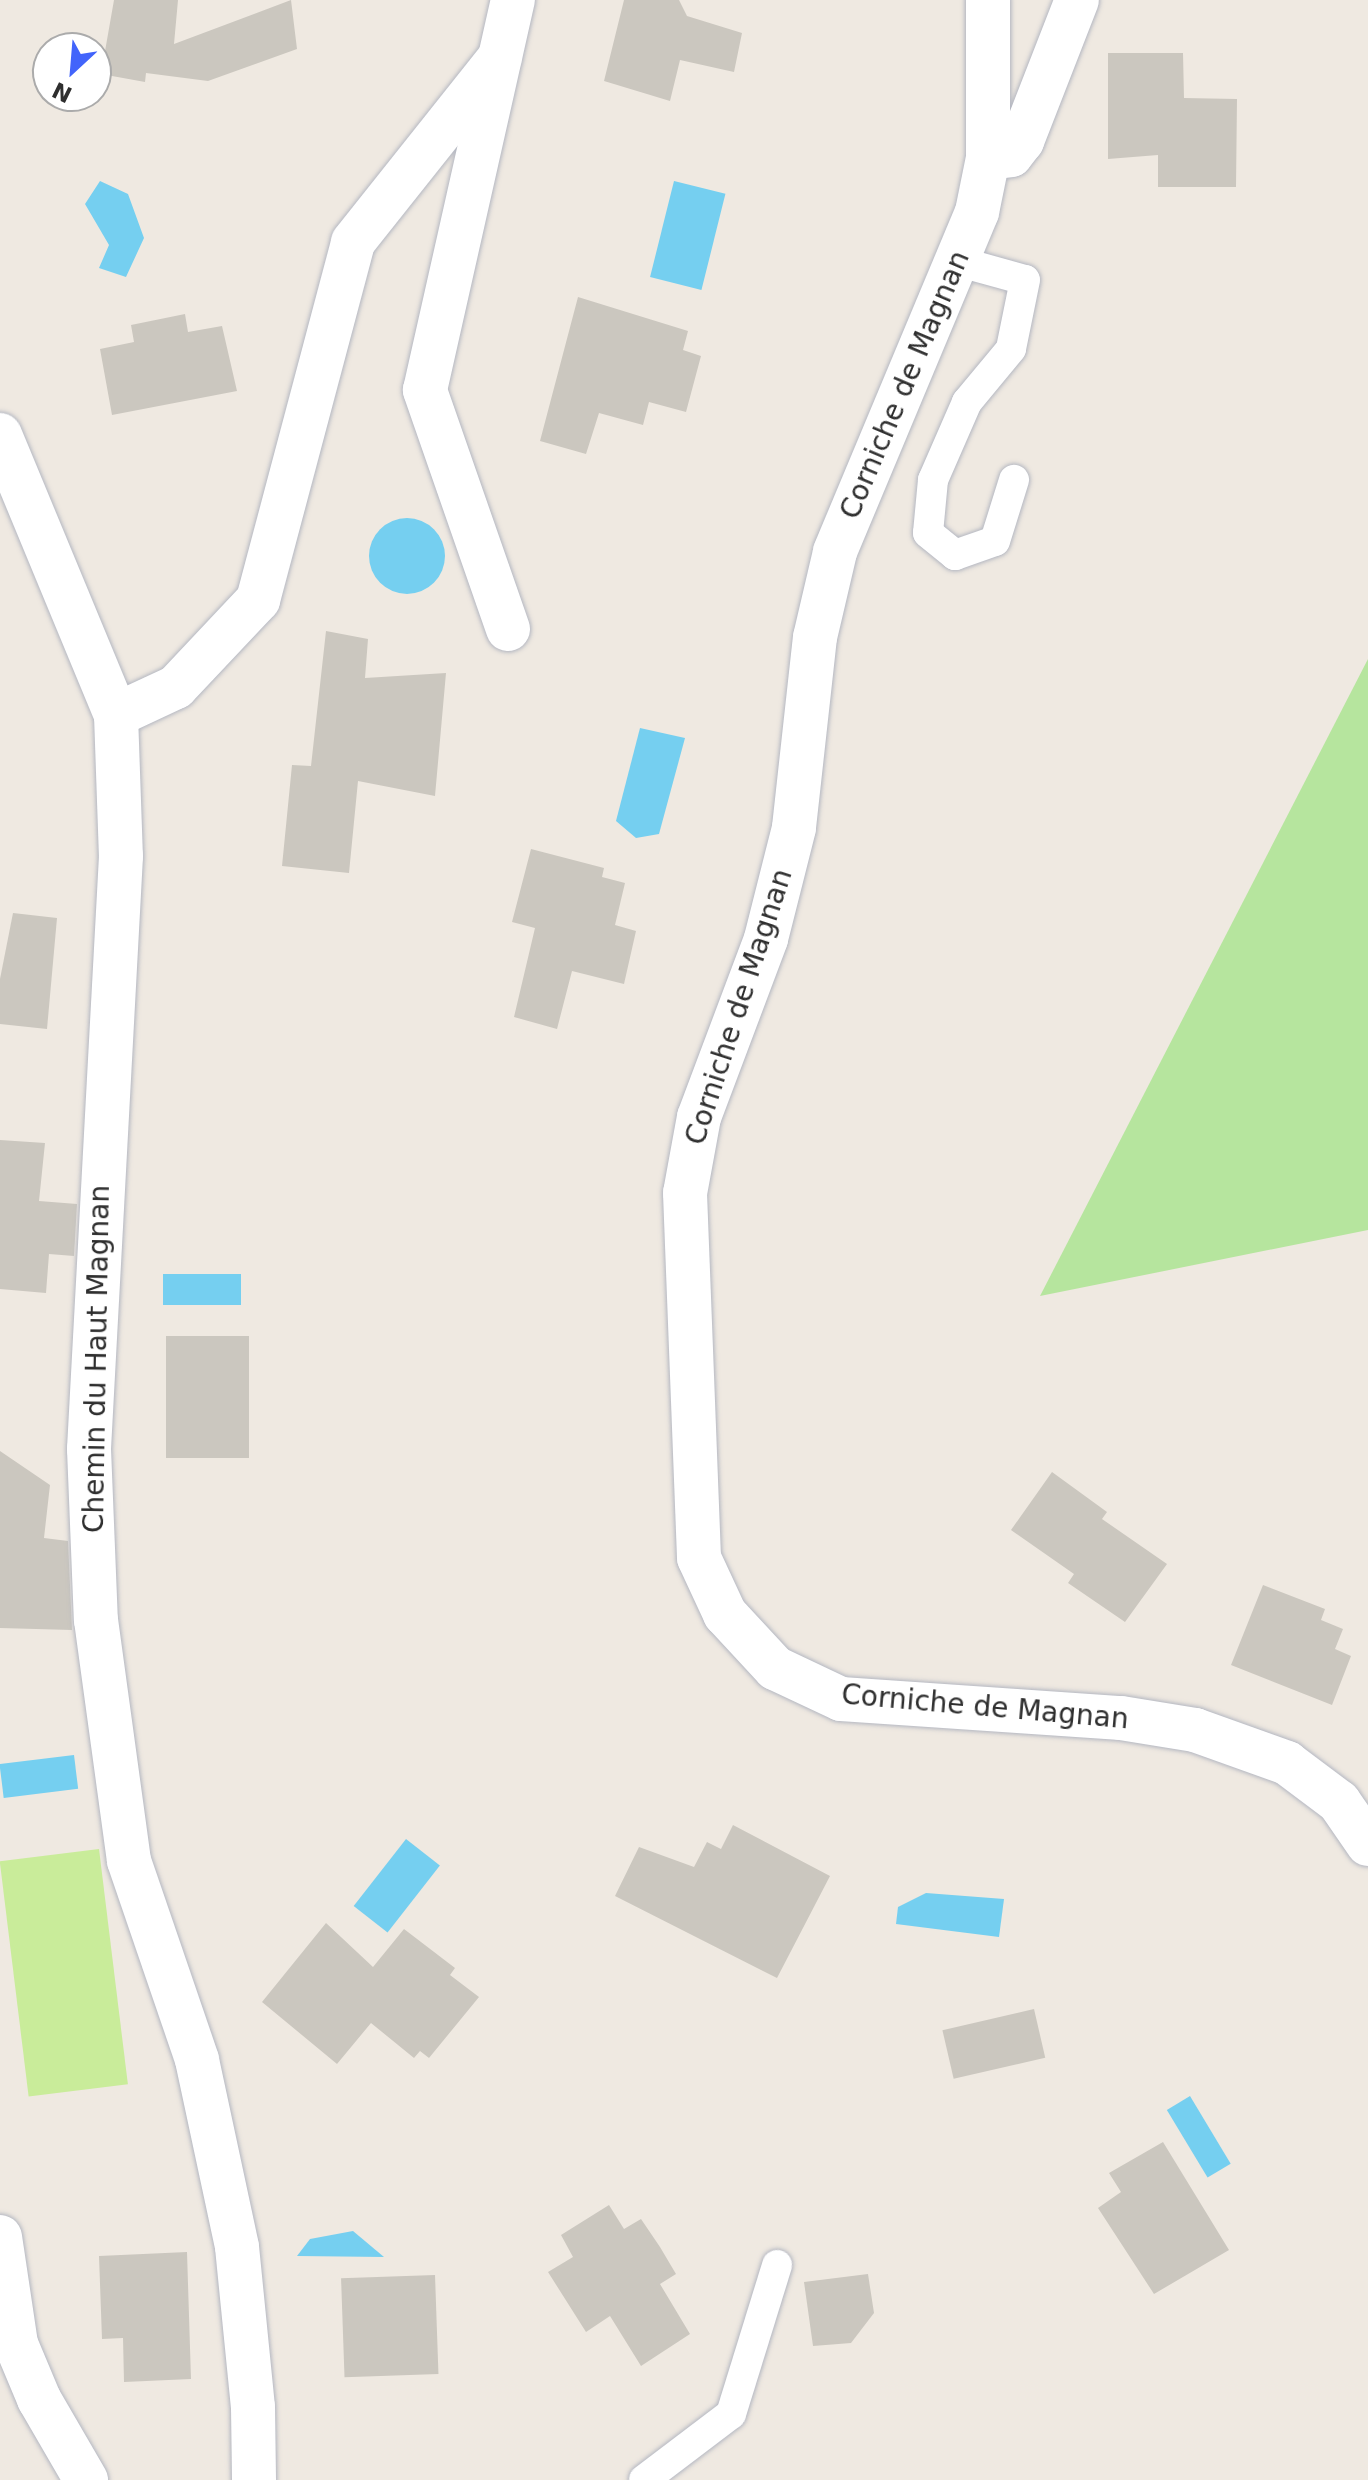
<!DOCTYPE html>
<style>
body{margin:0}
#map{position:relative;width:1368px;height:2480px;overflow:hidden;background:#efe9e1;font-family:"DejaVu Sans",sans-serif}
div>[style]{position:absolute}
.green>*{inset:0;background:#b6e59e}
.pitch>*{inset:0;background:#c9ec9a;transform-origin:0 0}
.water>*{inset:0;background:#75cff0;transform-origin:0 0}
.round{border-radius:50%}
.building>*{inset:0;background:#cbc7bf;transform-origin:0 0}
.roads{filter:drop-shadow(0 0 2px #b4b7c1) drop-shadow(0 0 2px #b4b7c1)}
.lane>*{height:30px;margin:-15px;padding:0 15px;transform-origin:15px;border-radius:15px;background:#fff}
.street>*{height:44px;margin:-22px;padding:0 22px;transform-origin:22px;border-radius:22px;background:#fff}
.secondary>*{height:44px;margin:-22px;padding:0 22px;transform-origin:22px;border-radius:22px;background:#fff}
span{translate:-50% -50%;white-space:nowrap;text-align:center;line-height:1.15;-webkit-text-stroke:8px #fff;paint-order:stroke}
.street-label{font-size:28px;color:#2e2e2e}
.north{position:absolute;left:32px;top:32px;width:80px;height:80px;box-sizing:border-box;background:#fff;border:2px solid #ababab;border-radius:50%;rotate:206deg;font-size:22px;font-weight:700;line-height:32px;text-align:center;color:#2e2e2e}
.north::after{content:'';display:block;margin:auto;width:28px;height:36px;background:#4264fb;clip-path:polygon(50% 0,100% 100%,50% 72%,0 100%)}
</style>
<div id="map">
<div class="green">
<i style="clip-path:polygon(1368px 659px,1368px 1230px,1040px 1296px)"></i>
</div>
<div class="pitch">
<i style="left:99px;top:1849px;width:237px;height:100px;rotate:83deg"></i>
</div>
<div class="water">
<i style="clip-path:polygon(100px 181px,128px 194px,144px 238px,126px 277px,99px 268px,109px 245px,85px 204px)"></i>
<i style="left:674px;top:181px;width:53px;height:99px;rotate:14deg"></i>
<i class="round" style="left:369px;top:518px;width:76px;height:76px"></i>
<i style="clip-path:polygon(640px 728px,685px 738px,659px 834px,636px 838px,616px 821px)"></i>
<i style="left:163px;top:1274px;width:78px;height:31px"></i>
<i style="left:74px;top:1755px;width:34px;height:75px;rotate:83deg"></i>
<i style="left:406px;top:1839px;width:43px;height:85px;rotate:38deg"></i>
<i style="clip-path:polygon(926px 1893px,1004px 1899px,999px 1937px,896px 1924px,898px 1907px)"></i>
<i style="left:1190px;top:2096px;width:79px;height:27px;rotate:59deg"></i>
<i style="clip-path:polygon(353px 2231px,384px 2257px,297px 2256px,310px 2239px)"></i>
</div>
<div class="building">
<i style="clip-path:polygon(114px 0,178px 0,174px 44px,291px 0,297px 49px,208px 81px,146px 73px,145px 82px,101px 74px)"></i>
<i style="clip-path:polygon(624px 0,679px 0,687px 16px,742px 33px,734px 72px,680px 60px,670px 101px,604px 81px)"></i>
<i style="clip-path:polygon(1108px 53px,1183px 53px,1184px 98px,1237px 99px,1236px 187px,1158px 187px,1158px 155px,1108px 159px)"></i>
<i style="clip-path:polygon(578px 297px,688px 331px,683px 350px,701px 356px,686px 412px,649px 402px,643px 425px,599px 413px,586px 454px,540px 441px)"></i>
<i style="clip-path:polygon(185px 314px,188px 332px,222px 326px,237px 391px,112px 415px,100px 349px,134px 342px,131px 325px)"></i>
<i style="clip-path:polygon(326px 631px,368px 639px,365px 678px,446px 673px,435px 796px,358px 781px,349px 873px,282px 866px,292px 765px,311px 766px)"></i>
<i style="clip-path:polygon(531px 849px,604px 868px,602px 877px,625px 883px,615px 925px,636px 931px,624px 984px,572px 971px,557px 1029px,514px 1017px,535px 928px,512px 922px)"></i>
<i style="clip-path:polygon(13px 913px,57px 918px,47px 1029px,0 1024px,0 979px)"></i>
<i style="clip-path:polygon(0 1140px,45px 1143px,39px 1201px,77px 1204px,74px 1256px,49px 1254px,46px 1293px,0 1289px)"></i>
<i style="left:166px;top:1336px;width:83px;height:122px"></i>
<i style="clip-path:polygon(0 1451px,50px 1485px,44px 1538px,68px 1541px,72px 1630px,0 1628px)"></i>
<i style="clip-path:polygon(1052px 1472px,1107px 1512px,1102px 1519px,1167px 1564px,1125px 1622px,1068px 1583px,1074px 1574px,1011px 1530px)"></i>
<i style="clip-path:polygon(1263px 1585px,1325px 1609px,1321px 1620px,1343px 1629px,1335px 1649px,1351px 1656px,1332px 1705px,1231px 1665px)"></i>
<i style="clip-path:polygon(733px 1825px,830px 1876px,777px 1978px,615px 1896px,639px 1847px,694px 1867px,707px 1842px,721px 1849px)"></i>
<i style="clip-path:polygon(326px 1923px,373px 1967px,404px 1929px,455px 1968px,450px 1975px,479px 1997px,429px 2058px,420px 2051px,414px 2058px,371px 2023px,337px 2064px,262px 2002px)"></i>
<i style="left:1034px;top:2009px;width:50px;height:94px;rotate:77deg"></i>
<i style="clip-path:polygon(1163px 2142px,1229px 2250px,1154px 2294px,1098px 2208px,1121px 2192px,1109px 2173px)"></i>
<i style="clip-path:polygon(609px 2205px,624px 2229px,641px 2219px,660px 2247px,676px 2274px,660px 2284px,690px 2334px,641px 2366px,610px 2316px,586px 2332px,548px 2272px,573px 2257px,561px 2235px)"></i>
<i style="clip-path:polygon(187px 2252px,191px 2379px,124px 2382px,123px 2338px,102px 2339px,99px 2256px)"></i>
<i style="clip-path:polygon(868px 2274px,874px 2313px,851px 2343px,813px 2346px,804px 2282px)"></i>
<i style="left:435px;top:2275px;width:99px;height:94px;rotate:88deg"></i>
</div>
<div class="roads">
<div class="lane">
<i style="left:960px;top:262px;width:67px;rotate:15.5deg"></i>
<i style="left:1025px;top:280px;width:70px;rotate:101.5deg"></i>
<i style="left:1011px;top:349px;width:69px;rotate:129.7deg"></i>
<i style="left:967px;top:402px;width:85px;rotate:113.6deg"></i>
<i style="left:933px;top:480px;width:53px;rotate:95.4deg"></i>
<i style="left:928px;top:533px;width:35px;rotate:39deg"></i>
<i style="left:955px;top:555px;width:42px;rotate:-19.3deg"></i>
<i style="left:995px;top:541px;width:64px;rotate:-72.7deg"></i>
<i style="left:644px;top:2480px;width:109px;rotate:-37.2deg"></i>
<i style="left:731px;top:2414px;width:156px;rotate:-72.8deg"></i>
</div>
<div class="street">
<i style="left:988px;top:0;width:158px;rotate:90deg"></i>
<i style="left:988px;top:158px;width:55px;rotate:101.5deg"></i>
<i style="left:977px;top:212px;width:368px;rotate:112.7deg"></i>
<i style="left:835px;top:552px;width:87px;rotate:103.2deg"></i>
<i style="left:815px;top:637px;width:192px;rotate:96.3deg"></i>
<i style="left:794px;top:828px;width:114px;rotate:104.2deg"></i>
<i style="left:766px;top:939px;width:190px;rotate:110.6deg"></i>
<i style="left:699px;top:1117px;width:77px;rotate:100.4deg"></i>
<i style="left:685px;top:1193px;width:365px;rotate:87.8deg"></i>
<i style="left:699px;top:1558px;width:62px;rotate:65.1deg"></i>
<i style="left:725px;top:1614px;width:74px;rotate:47.2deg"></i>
<i style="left:775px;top:1668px;width:73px;rotate:25.2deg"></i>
<i style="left:841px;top:1699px;width:281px;rotate:3.9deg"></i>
<i style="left:1121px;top:1718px;width:75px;rotate:9.2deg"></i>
<i style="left:1195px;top:1730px;width:98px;rotate:19.7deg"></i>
<i style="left:1287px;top:1763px;width:65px;rotate:36.9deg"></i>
<i style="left:1339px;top:1802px;width:51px;rotate:55.4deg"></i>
<i style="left:988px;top:158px;width:23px;rotate:-7deg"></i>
<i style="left:1011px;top:155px;width:18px;rotate:-52deg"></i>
<i style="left:1022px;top:141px;width:151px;rotate:-68.7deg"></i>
<i style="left:0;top:435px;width:303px;rotate:67.5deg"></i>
<i style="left:116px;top:715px;width:141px;rotate:88deg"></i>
<i style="left:121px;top:856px;width:594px;rotate:93.09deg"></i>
<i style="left:89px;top:1449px;width:171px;rotate:87.7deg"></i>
<i style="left:96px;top:1620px;width:243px;rotate:82.2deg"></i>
<i style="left:129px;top:1861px;width:210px;rotate:71.1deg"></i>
<i style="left:197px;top:2060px;width:191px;rotate:77.9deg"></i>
<i style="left:237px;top:2247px;width:161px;rotate:84.3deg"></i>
<i style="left:253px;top:2407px;width:73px;rotate:89.2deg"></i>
<i style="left:508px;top:629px;width:253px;rotate:-109.2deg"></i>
<i style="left:425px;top:390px;width:400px;rotate:-77.3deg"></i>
<i style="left:116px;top:715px;width:66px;rotate:-25deg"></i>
<i style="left:176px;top:687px;width:120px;rotate:-46.7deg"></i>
<i style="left:258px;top:600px;width:370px;rotate:-75.1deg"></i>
<i style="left:353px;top:242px;width:236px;rotate:-51.5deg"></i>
</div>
<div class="secondary">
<i style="left:0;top:2237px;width:108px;rotate:81.5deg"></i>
<i style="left:16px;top:2344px;width:60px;rotate:67.3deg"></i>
<i style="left:39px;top:2399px;width:94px;rotate:59.9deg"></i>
</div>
</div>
<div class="street-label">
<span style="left:905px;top:385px;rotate:-67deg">Corniche de Magnan</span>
<span style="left:739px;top:1007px;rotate:-72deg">Corniche de Magnan</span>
<span style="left:97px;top:1359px;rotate:-89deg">Chemin du Haut Magnan</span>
<span style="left:985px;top:1707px;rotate:5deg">Corniche de Magnan</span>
</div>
<div class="north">N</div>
</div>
